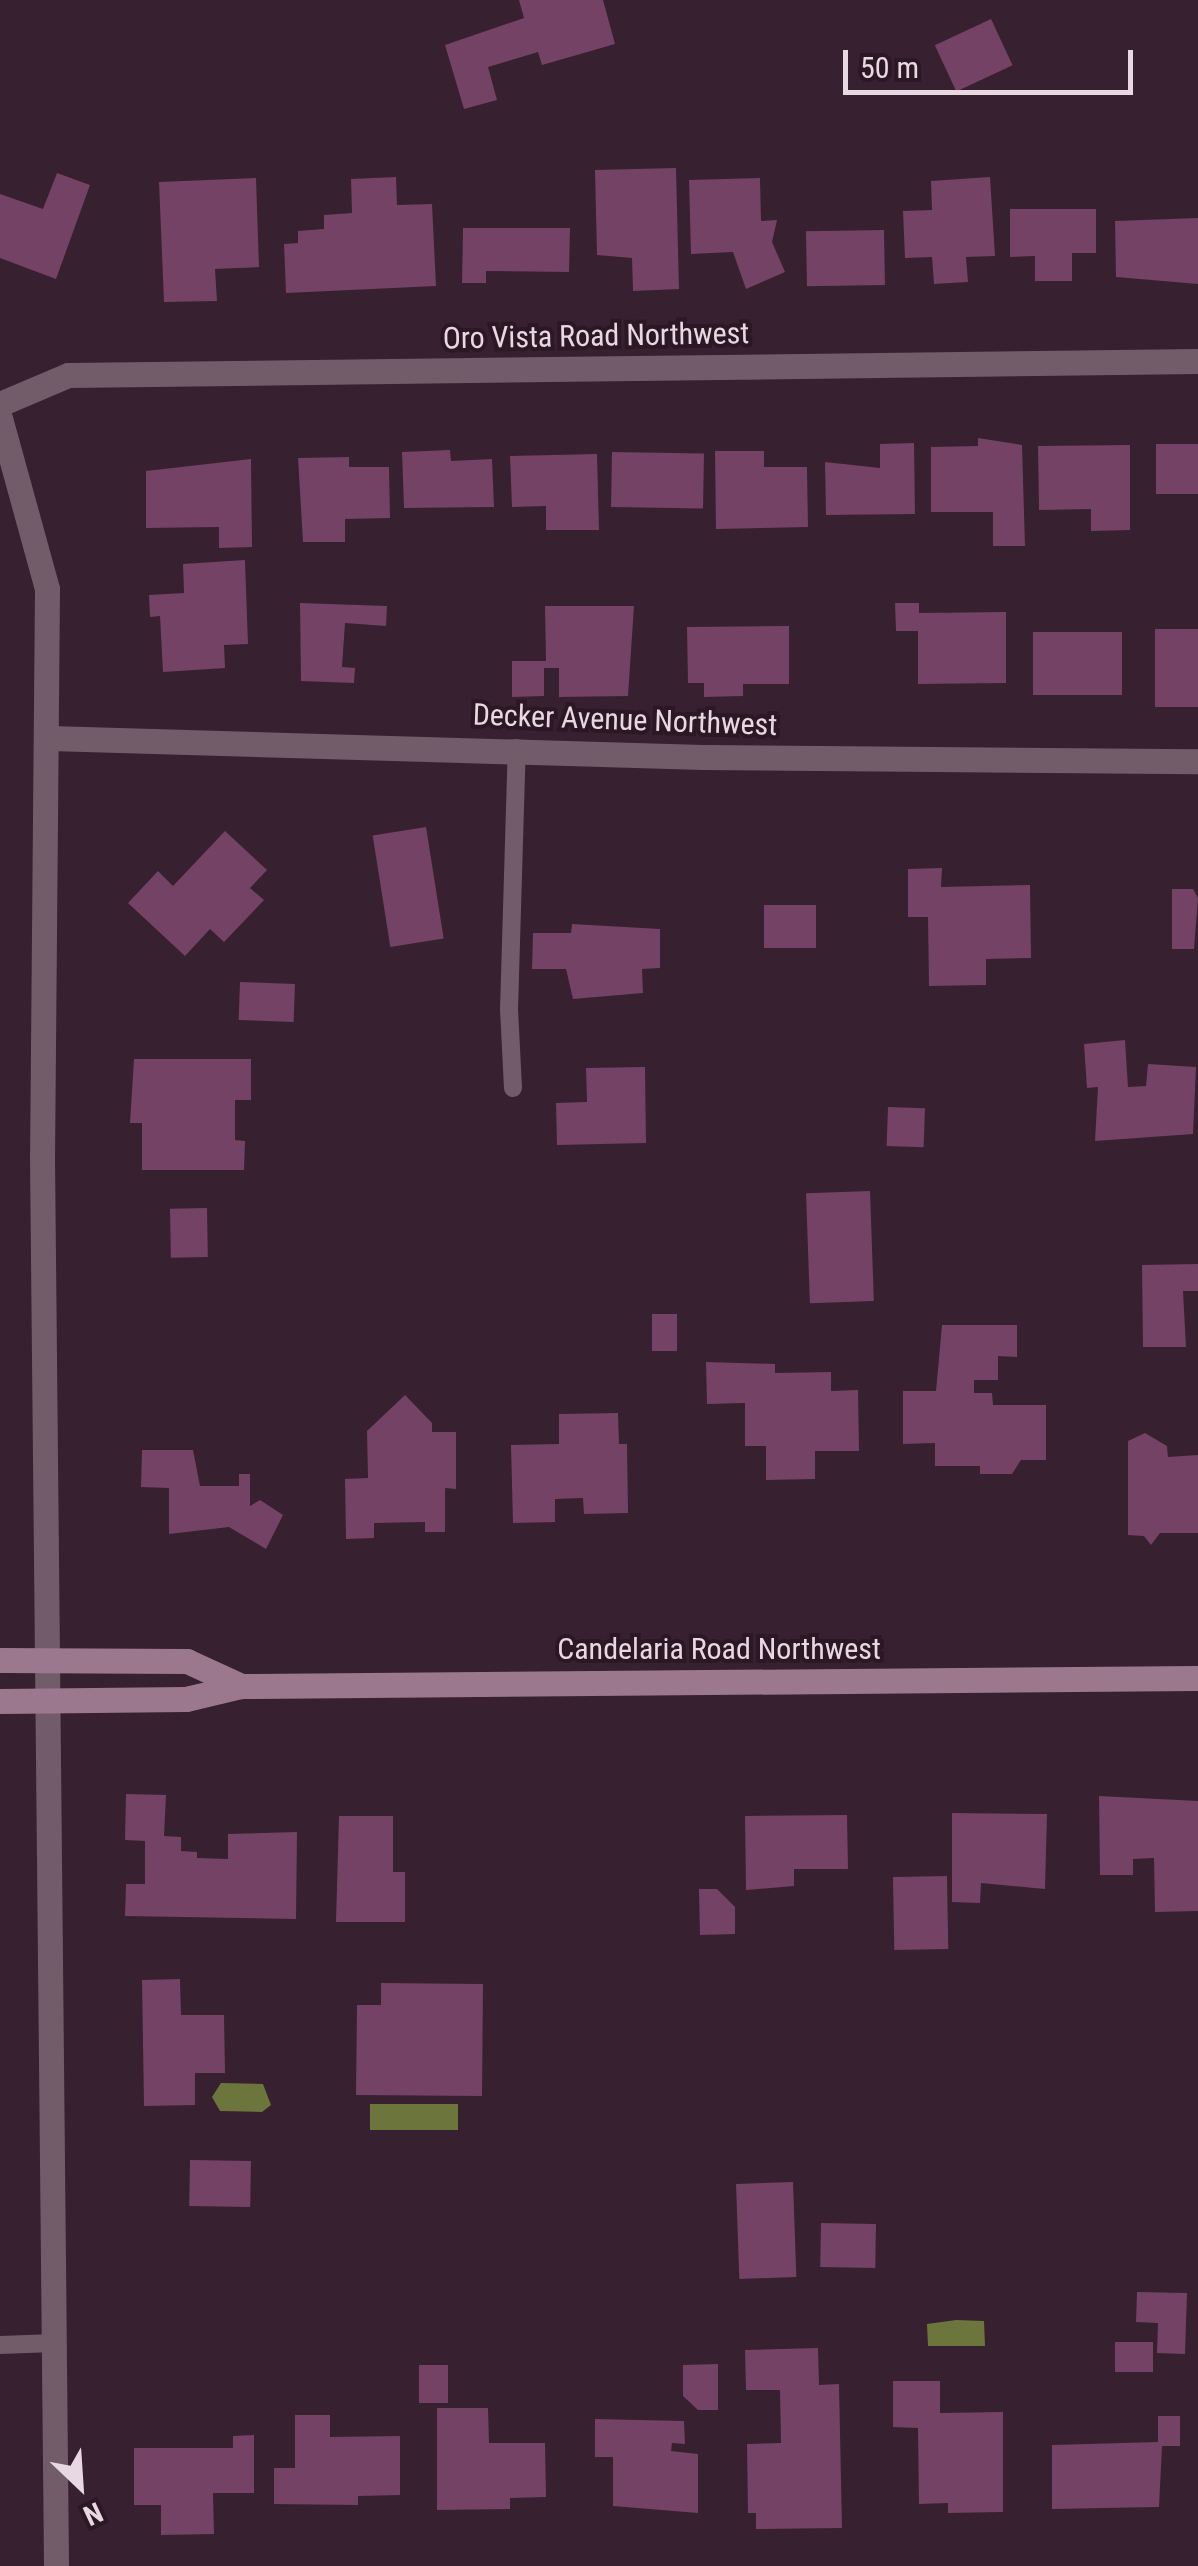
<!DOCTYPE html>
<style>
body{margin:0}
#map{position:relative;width:1198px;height:2566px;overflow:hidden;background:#37202f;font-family:"Roboto Condensed",sans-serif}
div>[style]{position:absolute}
.water>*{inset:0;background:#6c763c;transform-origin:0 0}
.building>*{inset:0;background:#744264;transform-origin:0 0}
.lane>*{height:18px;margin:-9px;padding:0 9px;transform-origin:9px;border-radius:9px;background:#735c6a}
.street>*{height:25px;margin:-12.5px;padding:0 12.5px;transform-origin:12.5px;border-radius:12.5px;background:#735c6a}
.secondary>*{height:25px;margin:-12.5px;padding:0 12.5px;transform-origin:12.5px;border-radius:12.5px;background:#9c788f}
span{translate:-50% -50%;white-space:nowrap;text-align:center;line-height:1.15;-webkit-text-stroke:8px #2c1725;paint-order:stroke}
.street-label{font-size:30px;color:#e8d8e2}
.north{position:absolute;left:30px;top:2436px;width:100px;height:100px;-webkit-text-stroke:8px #2c1725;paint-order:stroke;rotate:155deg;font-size:28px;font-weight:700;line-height:40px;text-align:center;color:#e8d8e2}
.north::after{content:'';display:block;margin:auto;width:35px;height:45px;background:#e8d8e2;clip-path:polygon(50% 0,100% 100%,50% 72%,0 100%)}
.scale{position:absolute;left:843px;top:50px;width:290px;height:45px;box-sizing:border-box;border:5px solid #e8d8e2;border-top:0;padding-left:12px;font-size:30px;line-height:35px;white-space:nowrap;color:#e8d8e2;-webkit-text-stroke:8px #2c1725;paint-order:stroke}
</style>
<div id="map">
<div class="water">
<i style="clip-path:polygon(221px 2083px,263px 2084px,271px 2105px,262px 2112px,220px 2111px,212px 2097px)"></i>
<i style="left:370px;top:2104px;width:88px;height:26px"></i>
<i style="clip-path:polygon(956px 2320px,984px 2321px,985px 2346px,928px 2346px,927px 2324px)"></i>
</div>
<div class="building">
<i style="clip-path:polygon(519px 0,603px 0,615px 44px,542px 65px,538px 52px,488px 67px,497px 100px,464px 109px,445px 45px,524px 18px)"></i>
<i style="left:991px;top:19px;width:51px;height:62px;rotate:65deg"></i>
<i style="clip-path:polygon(676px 168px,679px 289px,633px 291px,632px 258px,597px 255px,595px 170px)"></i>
<i style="clip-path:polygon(57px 173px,90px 185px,56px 279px,0 258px,0 194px,43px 209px)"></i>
<i style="clip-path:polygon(396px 177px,397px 205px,432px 204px,436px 286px,286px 293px,284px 244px,298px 243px,298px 231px,324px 229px,324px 215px,352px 213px,351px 179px)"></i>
<i style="clip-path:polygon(990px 177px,995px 256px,966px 257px,968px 282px,934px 284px,932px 257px,905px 258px,903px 211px,932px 210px,931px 181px)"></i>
<i style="clip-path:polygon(256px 178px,259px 267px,215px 269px,217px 301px,164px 302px,159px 182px)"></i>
<i style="clip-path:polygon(760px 178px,761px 221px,777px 220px,772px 242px,785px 272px,746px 289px,733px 252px,691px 254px,689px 180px)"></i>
<i style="clip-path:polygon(1010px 209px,1096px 209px,1096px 253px,1072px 253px,1072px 281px,1035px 281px,1035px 256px,1010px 257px)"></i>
<i style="clip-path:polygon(1198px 218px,1198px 284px,1116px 277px,1115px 221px)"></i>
<i style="clip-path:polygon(463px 228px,570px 228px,569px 272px,486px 271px,486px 283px,462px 283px)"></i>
<i style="left:884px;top:230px;width:55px;height:78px;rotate:89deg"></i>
<i style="clip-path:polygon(978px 438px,1022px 445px,1025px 546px,993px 546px,993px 512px,931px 512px,931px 447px,978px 446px)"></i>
<i style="clip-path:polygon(914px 443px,915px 514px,826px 515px,825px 462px,880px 468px,880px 444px)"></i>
<i style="left:1156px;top:444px;width:42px;height:50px"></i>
<i style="clip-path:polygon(1130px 445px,1130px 530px,1091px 531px,1091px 509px,1039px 510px,1038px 446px)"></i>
<i style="clip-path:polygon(450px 450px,451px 461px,492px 459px,494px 507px,404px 508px,402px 452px)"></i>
<i style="clip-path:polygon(715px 451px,764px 451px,764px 467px,807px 467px,808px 527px,716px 529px)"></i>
<i style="left:612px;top:452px;width:92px;height:55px;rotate:1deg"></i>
<i style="clip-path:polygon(597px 454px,599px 530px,546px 530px,546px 506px,512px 507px,510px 456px)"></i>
<i style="clip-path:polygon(349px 457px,349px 467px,389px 467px,390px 518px,345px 519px,345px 542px,303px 542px,298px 458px)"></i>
<i style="clip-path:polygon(251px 459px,252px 547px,219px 548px,219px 527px,146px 528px,146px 471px)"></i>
<i style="clip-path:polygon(245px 560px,248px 644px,224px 645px,225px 668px,163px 672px,160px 616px,150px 617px,149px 595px,184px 593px,183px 564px)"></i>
<i style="clip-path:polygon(300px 603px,387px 606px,386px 626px,345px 623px,342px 667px,355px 668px,354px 683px,301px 681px)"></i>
<i style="clip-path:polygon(895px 603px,919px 603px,919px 613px,1006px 612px,1006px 683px,918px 684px,918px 631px,896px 631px)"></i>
<i style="clip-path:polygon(545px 606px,634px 606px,628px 696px,559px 697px,559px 668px,544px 668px,544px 696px,512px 697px,512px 661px,546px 661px)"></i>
<i style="clip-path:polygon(789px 626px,789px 684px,743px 684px,743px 696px,704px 697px,704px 683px,688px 683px,687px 627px)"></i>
<i style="left:1198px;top:629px;width:78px;height:43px;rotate:90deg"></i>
<i style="left:1122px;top:632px;width:63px;height:89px;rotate:90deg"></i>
<i style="left:426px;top:827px;width:113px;height:54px;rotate:81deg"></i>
<i style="clip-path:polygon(225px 831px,267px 870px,250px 888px,264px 900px,224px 942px,210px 929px,185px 956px,128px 903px,158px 871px,173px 886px)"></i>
<i style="clip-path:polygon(942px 868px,941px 887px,1030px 885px,1031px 958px,986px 959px,986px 985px,929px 986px,928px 917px,908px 917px,908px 869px)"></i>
<i style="clip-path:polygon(1172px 889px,1193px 889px,1198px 898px,1194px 949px,1172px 949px)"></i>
<i style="left:816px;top:905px;width:43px;height:52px;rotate:90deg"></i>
<i style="clip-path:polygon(572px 924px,660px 929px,660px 968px,642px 969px,643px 993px,573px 999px,566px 969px,532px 969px,533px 933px,571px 933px)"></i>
<i style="left:240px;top:982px;width:55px;height:38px;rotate:2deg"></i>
<i style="clip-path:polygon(1125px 1040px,1128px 1087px,1146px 1086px,1148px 1064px,1196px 1067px,1193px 1134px,1095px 1141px,1098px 1087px,1087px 1088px,1084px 1044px)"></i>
<i style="clip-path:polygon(134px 1059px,251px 1059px,251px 1100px,235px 1100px,235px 1140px,245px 1141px,244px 1170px,142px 1170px,142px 1123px,130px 1123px)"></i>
<i style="clip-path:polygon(645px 1067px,646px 1143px,557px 1145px,556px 1103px,587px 1102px,586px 1068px)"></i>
<i style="left:888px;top:1107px;width:37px;height:39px;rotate:2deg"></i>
<i style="left:870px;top:1191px;width:110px;height:64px;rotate:88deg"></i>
<i style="left:207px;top:1208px;width:49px;height:37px;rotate:89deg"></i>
<i style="clip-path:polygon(1198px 1264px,1198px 1291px,1183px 1291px,1186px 1347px,1143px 1347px,1142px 1265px)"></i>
<i style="left:652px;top:1314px;width:25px;height:37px"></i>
<i style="clip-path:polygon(942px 1325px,1017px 1325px,1017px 1357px,998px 1356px,998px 1380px,974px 1380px,974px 1393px,992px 1393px,993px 1405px,1046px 1405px,1046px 1460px,1021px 1460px,1012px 1474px,980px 1474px,980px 1466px,935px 1466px,935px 1443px,903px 1444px,903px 1391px,936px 1391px)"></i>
<i style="clip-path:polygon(706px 1362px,775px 1364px,775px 1373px,831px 1372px,831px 1391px,858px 1390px,859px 1451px,815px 1451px,815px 1479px,766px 1480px,766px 1446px,745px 1446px,745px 1403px,707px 1404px)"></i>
<i style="clip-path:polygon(405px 1395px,432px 1423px,432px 1432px,456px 1432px,456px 1489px,445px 1488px,445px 1532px,425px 1532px,425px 1522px,374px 1523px,374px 1538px,346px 1539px,345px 1479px,368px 1478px,367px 1431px)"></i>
<i style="clip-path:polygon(618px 1413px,619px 1444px,627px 1444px,628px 1513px,584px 1514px,583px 1498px,555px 1499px,555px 1522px,513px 1523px,511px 1445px,559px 1444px,559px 1414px)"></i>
<i style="clip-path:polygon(1145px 1433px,1167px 1446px,1168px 1457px,1198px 1455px,1198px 1533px,1160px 1533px,1151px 1545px,1144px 1536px,1128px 1535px,1128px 1441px)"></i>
<i style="clip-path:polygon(142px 1450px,193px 1450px,200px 1486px,239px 1486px,239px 1474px,250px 1474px,250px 1506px,260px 1500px,283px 1515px,266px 1549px,229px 1527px,169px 1534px,169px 1488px,141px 1487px)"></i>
<i style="clip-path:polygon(126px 1794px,166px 1795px,164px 1836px,181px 1837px,181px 1851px,197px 1852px,197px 1858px,228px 1859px,228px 1834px,297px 1832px,296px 1919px,125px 1916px,126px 1884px,145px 1884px,145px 1841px,125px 1840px)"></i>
<i style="clip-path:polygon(1099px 1796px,1198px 1801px,1198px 1911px,1155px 1912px,1154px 1858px,1133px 1859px,1133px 1875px,1100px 1875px)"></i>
<i style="clip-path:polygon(952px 1813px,1047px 1814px,1045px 1889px,981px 1883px,980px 1903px,952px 1902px)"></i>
<i style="clip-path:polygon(847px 1815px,848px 1869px,794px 1869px,794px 1886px,746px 1890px,745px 1816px)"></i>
<i style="clip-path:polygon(339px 1816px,393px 1816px,393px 1872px,405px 1872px,405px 1922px,336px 1922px)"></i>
<i style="left:947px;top:1876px;width:73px;height:54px;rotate:89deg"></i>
<i style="clip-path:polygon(699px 1889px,717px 1889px,735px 1907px,735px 1934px,700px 1935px)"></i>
<i style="clip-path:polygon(180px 1979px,181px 2015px,224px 2015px,225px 2073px,195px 2073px,195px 2105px,144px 2106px,142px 1980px)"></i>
<i style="clip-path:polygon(381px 1983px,483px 1984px,482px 2096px,356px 2095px,357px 2005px,381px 2005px)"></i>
<i style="left:190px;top:2160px;width:61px;height:46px;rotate:1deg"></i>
<i style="left:793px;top:2182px;width:95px;height:57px;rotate:88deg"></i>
<i style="left:821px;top:2223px;width:55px;height:44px;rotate:1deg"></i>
<i style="clip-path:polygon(1137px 2292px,1187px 2293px,1185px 2354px,1157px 2353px,1158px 2323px,1136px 2322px)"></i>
<i style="left:1153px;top:2342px;width:30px;height:38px;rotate:90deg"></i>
<i style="clip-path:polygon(818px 2348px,819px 2385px,839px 2384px,842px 2528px,756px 2529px,756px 2513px,748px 2513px,747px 2444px,781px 2443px,780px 2390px,746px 2390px,745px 2350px)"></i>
<i style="clip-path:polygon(718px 2364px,718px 2410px,698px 2410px,683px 2396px,683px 2365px)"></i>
<i style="left:419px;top:2365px;width:29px;height:38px"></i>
<i style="clip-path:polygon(893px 2381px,940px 2381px,940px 2413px,1003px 2412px,1003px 2512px,948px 2513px,948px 2503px,919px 2504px,918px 2428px,893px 2427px)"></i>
<i style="clip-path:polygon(437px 2408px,488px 2408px,489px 2443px,545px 2443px,546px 2497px,510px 2498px,510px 2509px,437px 2510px)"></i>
<i style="clip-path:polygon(295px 2415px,330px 2415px,330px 2437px,400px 2436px,400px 2495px,358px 2496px,358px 2505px,274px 2504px,274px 2468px,295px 2468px)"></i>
<i style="clip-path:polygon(1158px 2416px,1180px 2416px,1180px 2446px,1162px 2446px,1159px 2507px,1052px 2509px,1052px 2445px,1158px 2442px)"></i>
<i style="clip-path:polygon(595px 2419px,684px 2421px,685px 2444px,672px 2443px,671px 2451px,698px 2454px,698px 2513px,613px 2506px,613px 2457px,595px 2457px)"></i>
<i style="clip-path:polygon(254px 2435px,254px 2493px,213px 2493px,214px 2534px,161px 2535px,161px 2505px,134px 2505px,134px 2448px,233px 2448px,233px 2436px)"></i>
</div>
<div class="lane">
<i style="left:513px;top:1088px;width:78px;rotate:-92.9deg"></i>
<i style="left:509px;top:1010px;width:262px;rotate:-88.3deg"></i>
<i style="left:0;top:2345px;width:54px;rotate:-2.1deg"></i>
</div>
<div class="street">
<i style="left:0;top:404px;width:74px;rotate:-23.1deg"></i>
<i style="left:68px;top:375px;width:1130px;rotate:-0.71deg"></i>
<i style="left:0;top:418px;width:177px;rotate:74.6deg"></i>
<i style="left:47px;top:589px;width:568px;rotate:90.5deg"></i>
<i style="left:42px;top:1157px;width:1409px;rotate:89.43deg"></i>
<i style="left:50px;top:738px;width:653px;rotate:1.67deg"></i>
<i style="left:703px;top:757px;width:495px;rotate:0.5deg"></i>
</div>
<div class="secondary">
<i style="left:0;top:1660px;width:187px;rotate:0.3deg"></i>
<i style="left:187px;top:1661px;width:60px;rotate:24.8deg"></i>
<i style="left:0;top:1701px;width:186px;rotate:-0.6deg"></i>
<i style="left:186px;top:1699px;width:57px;rotate:-13.3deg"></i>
<i style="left:241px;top:1686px;width:957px;rotate:-0.48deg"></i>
</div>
<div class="street-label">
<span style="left:596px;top:336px;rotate:-1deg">Oro Vista Road Northwest</span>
<span style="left:625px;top:720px;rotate:2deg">Decker Avenue Northwest</span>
<span style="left:719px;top:1649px">Candelaria Road Northwest</span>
</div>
<div class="north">N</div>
<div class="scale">50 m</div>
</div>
